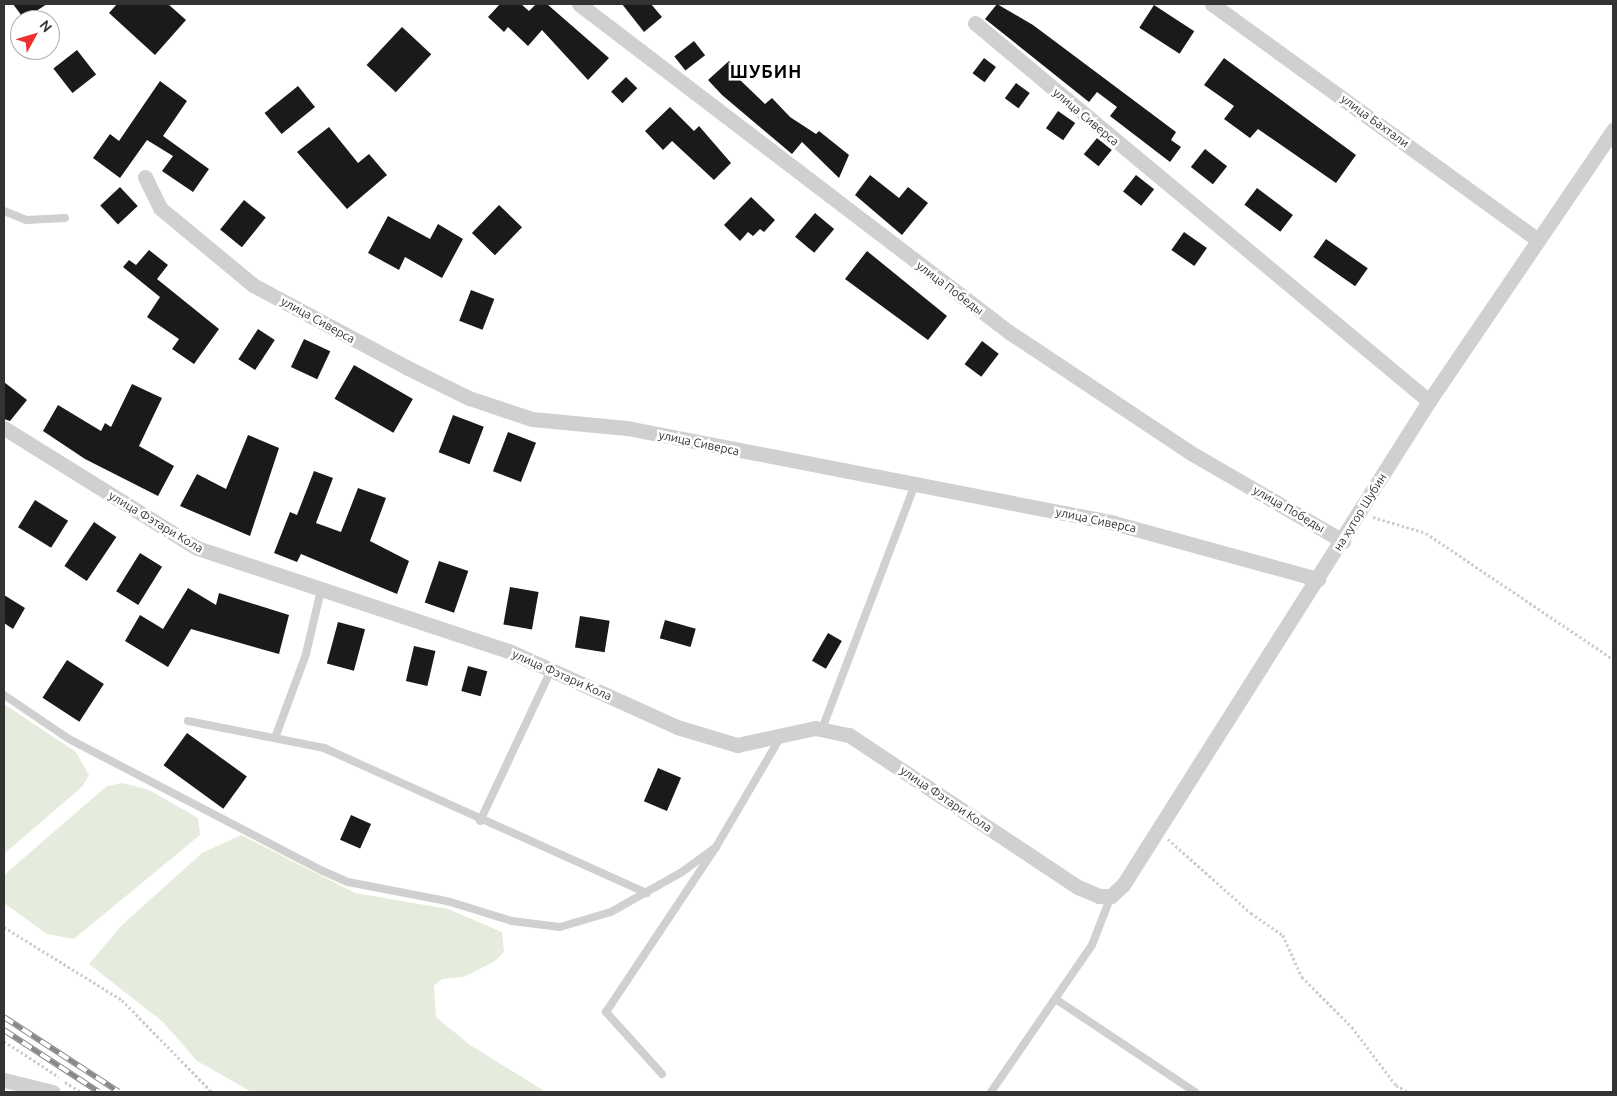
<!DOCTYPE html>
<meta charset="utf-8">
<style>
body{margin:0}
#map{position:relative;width:1617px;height:1096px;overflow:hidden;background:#fff;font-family:Ubuntu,sans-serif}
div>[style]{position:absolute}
.green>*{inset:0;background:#e5ecde}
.building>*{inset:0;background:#1a1a1a;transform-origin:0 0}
.path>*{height:2.5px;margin-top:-1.25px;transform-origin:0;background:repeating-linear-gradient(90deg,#cdcdcd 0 2.5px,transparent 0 5px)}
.service>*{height:8px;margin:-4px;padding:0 4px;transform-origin:4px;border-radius:4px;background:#d0d0d0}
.minor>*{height:15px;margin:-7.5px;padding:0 7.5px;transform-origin:7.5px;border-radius:7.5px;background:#d0d0d0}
.rail>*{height:5.5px;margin-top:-2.75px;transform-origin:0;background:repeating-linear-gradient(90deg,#fff 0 11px,#888 0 22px);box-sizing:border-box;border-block:1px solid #888}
span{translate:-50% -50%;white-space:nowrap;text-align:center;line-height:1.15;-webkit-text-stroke:5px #fff;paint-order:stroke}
.street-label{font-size:12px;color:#333}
.district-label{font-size:18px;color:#000;font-weight:700;letter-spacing:1px}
.frame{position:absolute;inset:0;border:5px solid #333;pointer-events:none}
.north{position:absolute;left:10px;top:10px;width:50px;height:50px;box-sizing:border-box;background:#fff;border:1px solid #adadad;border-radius:50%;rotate:51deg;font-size:14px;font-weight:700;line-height:20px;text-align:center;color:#333}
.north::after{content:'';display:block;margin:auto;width:18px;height:22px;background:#ee3031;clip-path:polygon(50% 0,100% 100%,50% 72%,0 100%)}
</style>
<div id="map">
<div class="green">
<i style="clip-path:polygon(4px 704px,76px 752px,89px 775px,83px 786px,4px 854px)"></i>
<i style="clip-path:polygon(123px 783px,149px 790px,198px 818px,200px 835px,74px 939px,47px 934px,4px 903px,4px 875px,107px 786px)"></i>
<i style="clip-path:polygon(241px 835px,355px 893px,448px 909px,502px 932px,504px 952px,495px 961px,464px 977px,442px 979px,434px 986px,436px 1017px,470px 1045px,546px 1092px,252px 1092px,197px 1061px,163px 1022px,89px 964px,122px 925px,202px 853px)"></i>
</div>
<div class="building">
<i style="clip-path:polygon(13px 4px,47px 4px,24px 19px)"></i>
<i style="clip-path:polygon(117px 4px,168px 4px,186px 20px,155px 55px,109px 13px)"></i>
<i style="clip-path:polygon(500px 4px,521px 4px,529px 11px,536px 4px,547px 4px,609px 58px,588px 80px,542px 30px,528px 46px,508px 27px,504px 32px,488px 17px)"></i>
<i style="clip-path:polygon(622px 4px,651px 4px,662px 17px,644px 32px)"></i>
<i style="clip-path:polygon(997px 4px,1033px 25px,1176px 132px,1171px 140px,1181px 147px,1170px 162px,1110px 116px,1117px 107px,1097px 92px,1089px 102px,985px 19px)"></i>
<i style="left:1154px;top:5px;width:48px;height:27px;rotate:33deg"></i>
<i style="left:402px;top:27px;width:40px;height:52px;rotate:43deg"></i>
<i style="left:694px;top:41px;width:18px;height:25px;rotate:52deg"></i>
<i style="left:77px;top:50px;width:31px;height:30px;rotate:52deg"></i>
<i style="left:984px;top:58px;width:15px;height:19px;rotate:37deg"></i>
<i style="clip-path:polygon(1224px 58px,1356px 155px,1336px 183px,1258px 129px,1250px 138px,1224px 119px,1234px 106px,1204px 85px)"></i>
<i style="clip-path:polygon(729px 61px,743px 76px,739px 79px,765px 104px,772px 98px,790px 117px,816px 134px,819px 131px,849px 155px,839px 178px,802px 142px,792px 154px,722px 95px,708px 80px)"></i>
<i style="left:626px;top:77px;width:16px;height:21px;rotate:45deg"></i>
<i style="clip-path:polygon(160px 81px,187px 101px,163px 136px,209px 169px,193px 192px,162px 171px,173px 156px,147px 140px,120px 178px,93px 158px,110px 134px,119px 141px)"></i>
<i style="left:1016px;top:83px;width:17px;height:19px;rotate:36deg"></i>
<i style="left:298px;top:86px;width:27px;height:43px;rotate:51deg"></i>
<i style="clip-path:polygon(670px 107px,694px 131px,699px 126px,731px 163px,714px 180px,672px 141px,663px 150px,645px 131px)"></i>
<i style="left:1058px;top:111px;width:21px;height:21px;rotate:35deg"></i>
<i style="clip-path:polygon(329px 127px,358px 163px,369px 154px,387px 175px,347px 209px,297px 152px)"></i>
<i style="left:1097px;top:138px;width:19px;height:21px;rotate:39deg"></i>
<i style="left:1205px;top:149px;width:28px;height:23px;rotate:38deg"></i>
<i style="clip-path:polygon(870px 175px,899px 198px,908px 187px,928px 203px,902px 235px,855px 195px)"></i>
<i style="left:1136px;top:175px;width:23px;height:21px;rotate:38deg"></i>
<i style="left:120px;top:187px;width:26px;height:27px;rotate:47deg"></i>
<i style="left:1257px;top:188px;width:45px;height:21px;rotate:37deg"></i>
<i style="clip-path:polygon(751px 197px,775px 220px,764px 232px,760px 229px,753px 236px,748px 232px,740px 241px,724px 225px)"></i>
<i style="left:244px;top:200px;width:28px;height:38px;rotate:39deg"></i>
<i style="left:499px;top:205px;width:32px;height:39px;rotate:44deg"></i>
<i style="left:815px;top:213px;width:25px;height:31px;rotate:40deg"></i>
<i style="clip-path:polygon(388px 216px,430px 239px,438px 224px,463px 239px,442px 278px,405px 257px,399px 270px,368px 253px)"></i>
<i style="left:1184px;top:232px;width:28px;height:22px;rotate:35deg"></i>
<i style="left:1326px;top:239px;width:51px;height:22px;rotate:35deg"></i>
<i style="clip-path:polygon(149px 250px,168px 265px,157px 279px,219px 329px,194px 364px,172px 349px,179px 339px,147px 317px,160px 297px,123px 267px,129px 260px,136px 265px)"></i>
<i style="clip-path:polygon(867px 251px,947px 316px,928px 340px,845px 279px)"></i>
<i style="left:471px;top:290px;width:25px;height:33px;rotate:21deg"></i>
<i style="left:258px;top:329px;width:20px;height:36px;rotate:33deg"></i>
<i style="left:304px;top:339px;width:29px;height:31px;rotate:25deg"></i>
<i style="left:982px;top:341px;width:21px;height:29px;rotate:37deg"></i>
<i style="left:354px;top:365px;width:68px;height:39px;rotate:30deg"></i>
<i style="clip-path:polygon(4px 382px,27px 400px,10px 421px,4px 419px)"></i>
<i style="clip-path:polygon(132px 384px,162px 398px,139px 446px,174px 466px,158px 496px,85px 459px,43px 431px,58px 405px,101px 431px,105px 423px,111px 427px)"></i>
<i style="left:453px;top:415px;width:33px;height:40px;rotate:21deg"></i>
<i style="left:508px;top:432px;width:30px;height:42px;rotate:21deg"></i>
<i style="clip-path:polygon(248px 435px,279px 448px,250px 536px,180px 506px,197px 474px,226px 489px)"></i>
<i style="clip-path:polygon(314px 471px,333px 478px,316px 523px,341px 532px,358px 488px,386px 498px,370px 541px,409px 561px,397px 594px,301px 554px,297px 562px,274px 553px,290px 512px,297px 515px)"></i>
<i style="left:35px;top:500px;width:39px;height:32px;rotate:32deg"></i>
<i style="left:94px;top:522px;width:27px;height:53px;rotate:34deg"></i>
<i style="left:140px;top:553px;width:26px;height:45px;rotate:32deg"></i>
<i style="left:439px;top:561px;width:31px;height:44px;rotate:19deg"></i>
<i style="left:510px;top:587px;width:29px;height:38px;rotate:10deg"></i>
<i style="clip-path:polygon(188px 588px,216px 605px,219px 593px,289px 615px,279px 654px,191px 629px,168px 667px,125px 641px,140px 615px,163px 629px)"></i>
<i style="clip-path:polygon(4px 595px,25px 608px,13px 629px,4px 623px)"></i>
<i style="left:580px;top:616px;width:30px;height:32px;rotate:9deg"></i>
<i style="left:665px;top:620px;width:32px;height:19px;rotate:16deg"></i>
<i style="left:338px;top:622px;width:28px;height:43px;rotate:15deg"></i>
<i style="left:828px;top:633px;width:16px;height:32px;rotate:30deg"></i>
<i style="left:414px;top:646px;width:22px;height:36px;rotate:13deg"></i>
<i style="left:67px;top:660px;width:44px;height:45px;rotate:33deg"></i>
<i style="left:468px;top:666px;width:20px;height:26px;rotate:15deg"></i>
<i style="left:187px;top:733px;width:74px;height:40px;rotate:36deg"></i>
<i style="left:658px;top:768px;width:25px;height:36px;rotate:23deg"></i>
<i style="left:351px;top:815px;width:22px;height:27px;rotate:24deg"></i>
</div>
<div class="path">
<i style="left:1373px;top:517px;width:55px;rotate:16.8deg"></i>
<i style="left:1426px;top:533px;width:225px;rotate:34deg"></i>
<i style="left:1168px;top:839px;width:111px;rotate:41.7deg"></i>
<i style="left:1251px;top:913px;width:39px;rotate:35deg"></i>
<i style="left:1283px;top:935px;width:46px;rotate:65.7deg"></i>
<i style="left:1302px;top:977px;width:71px;rotate:45deg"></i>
<i style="left:1352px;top:1027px;width:73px;rotate:52.8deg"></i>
<i style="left:1396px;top:1085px;width:14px;rotate:30deg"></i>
<i style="left:4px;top:927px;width:139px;rotate:31.7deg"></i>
<i style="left:122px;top:1000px;width:129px;rotate:45.6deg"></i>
<i style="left:4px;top:1041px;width:66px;rotate:33.2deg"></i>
<i style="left:65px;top:1082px;width:19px;rotate:32deg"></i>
</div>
<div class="service">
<i style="left:4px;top:211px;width:24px;rotate:22deg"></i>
<i style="left:26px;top:220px;width:39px;rotate:-3deg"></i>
<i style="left:4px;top:695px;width:78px;rotate:34.1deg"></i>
<i style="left:69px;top:739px;width:286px;rotate:27.5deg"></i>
<i style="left:323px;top:871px;width:27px;rotate:24deg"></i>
<i style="left:348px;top:882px;width:101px;rotate:10.9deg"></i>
<i style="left:447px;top:901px;width:68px;rotate:17.1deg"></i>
<i style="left:512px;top:921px;width:48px;rotate:7.1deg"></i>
<i style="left:560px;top:927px;width:53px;rotate:-16.4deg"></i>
<i style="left:611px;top:912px;width:81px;rotate:-29.4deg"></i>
<i style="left:682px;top:872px;width:42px;rotate:-36.3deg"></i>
<i style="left:188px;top:721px;width:139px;rotate:11.2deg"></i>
<i style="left:324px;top:748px;width:354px;rotate:24.2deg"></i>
<i style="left:822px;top:729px;width:259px;rotate:-69.2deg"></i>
<i style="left:275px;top:738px;width:90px;rotate:-69.7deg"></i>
<i style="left:306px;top:654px;width:66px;rotate:-76.8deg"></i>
<i style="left:480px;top:821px;width:167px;rotate:-64.8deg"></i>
<i style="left:1057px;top:1000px;width:166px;rotate:33.7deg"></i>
<i style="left:662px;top:1074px;width:84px;rotate:-132.1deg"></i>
<i style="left:606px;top:1012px;width:198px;rotate:-56.3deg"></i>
<i style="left:716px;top:847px;width:129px;rotate:-59.6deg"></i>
<i style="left:991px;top:1092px;width:178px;rotate:-55.5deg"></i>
<i style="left:1092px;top:945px;width:53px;rotate:-68.8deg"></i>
</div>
<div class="minor">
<i style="left:579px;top:4px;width:541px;rotate:37.34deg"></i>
<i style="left:1009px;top:332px;width:219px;rotate:33.6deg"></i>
<i style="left:1191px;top:453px;width:176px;rotate:30.1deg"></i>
<i style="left:1212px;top:4px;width:401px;rotate:35.9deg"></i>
<i style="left:975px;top:23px;width:591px;rotate:39.78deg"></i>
<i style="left:145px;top:177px;width:34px;rotate:64deg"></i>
<i style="left:160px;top:208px;width:121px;rotate:39.6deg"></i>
<i style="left:253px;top:285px;width:174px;rotate:28.2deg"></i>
<i style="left:406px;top:367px;width:70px;rotate:26.2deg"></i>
<i style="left:469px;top:398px;width:66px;rotate:18.4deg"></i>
<i style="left:532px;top:419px;width:95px;rotate:5.4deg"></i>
<i style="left:627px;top:428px;width:496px;rotate:11deg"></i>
<i style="left:1114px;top:523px;width:212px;rotate:15.4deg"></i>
<i style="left:4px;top:428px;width:227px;rotate:31.9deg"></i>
<i style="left:197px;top:548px;width:329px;rotate:18.3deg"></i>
<i style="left:509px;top:651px;width:184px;rotate:24.3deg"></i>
<i style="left:677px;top:727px;width:63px;rotate:16.7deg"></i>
<i style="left:737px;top:745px;width:80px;rotate:-12.3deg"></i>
<i style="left:815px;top:728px;width:35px;rotate:12deg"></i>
<i style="left:849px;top:735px;width:275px;rotate:33.6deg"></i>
<i style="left:1078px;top:887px;width:23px;rotate:23deg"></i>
<i style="left:1099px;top:896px;width:12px"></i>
<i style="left:1111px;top:896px;width:16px;rotate:-43deg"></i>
<i style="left:1123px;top:885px;width:573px;rotate:-57.7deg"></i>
<i style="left:1429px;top:401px;width:328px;rotate:-55.8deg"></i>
<i style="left:4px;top:1080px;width:50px;rotate:13.8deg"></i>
</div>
<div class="rail">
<i style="left:4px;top:1017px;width:137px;rotate:33.1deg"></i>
<i style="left:4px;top:1030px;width:113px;rotate:33.1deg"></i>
</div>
<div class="street-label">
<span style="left:1086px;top:117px;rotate:40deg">улица Сиверса</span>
<span style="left:1375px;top:121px;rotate:36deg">улица Бахтали</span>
<span style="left:950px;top:288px;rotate:37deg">улица Победы</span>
<span style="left:318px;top:320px;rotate:29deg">улица Сиверса</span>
<span style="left:699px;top:443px;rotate:12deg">улица Сиверса</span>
<span style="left:1289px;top:509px;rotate:30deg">улица Победы</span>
<span style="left:1360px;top:512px;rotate:-58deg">на хутор Шубин</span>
<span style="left:1096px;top:520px;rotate:12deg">улица Сиверса</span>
<span style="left:156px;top:522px;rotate:31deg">улица Фэтари Кола</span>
<span style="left:562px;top:675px;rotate:24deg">улица Фэтари Кола</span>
<span style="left:946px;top:799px;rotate:34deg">улица Фэтари Кола</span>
</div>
<div class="district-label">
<span style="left:766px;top:71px">ШУБИН</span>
</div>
<div class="frame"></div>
<div class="north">N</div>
</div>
